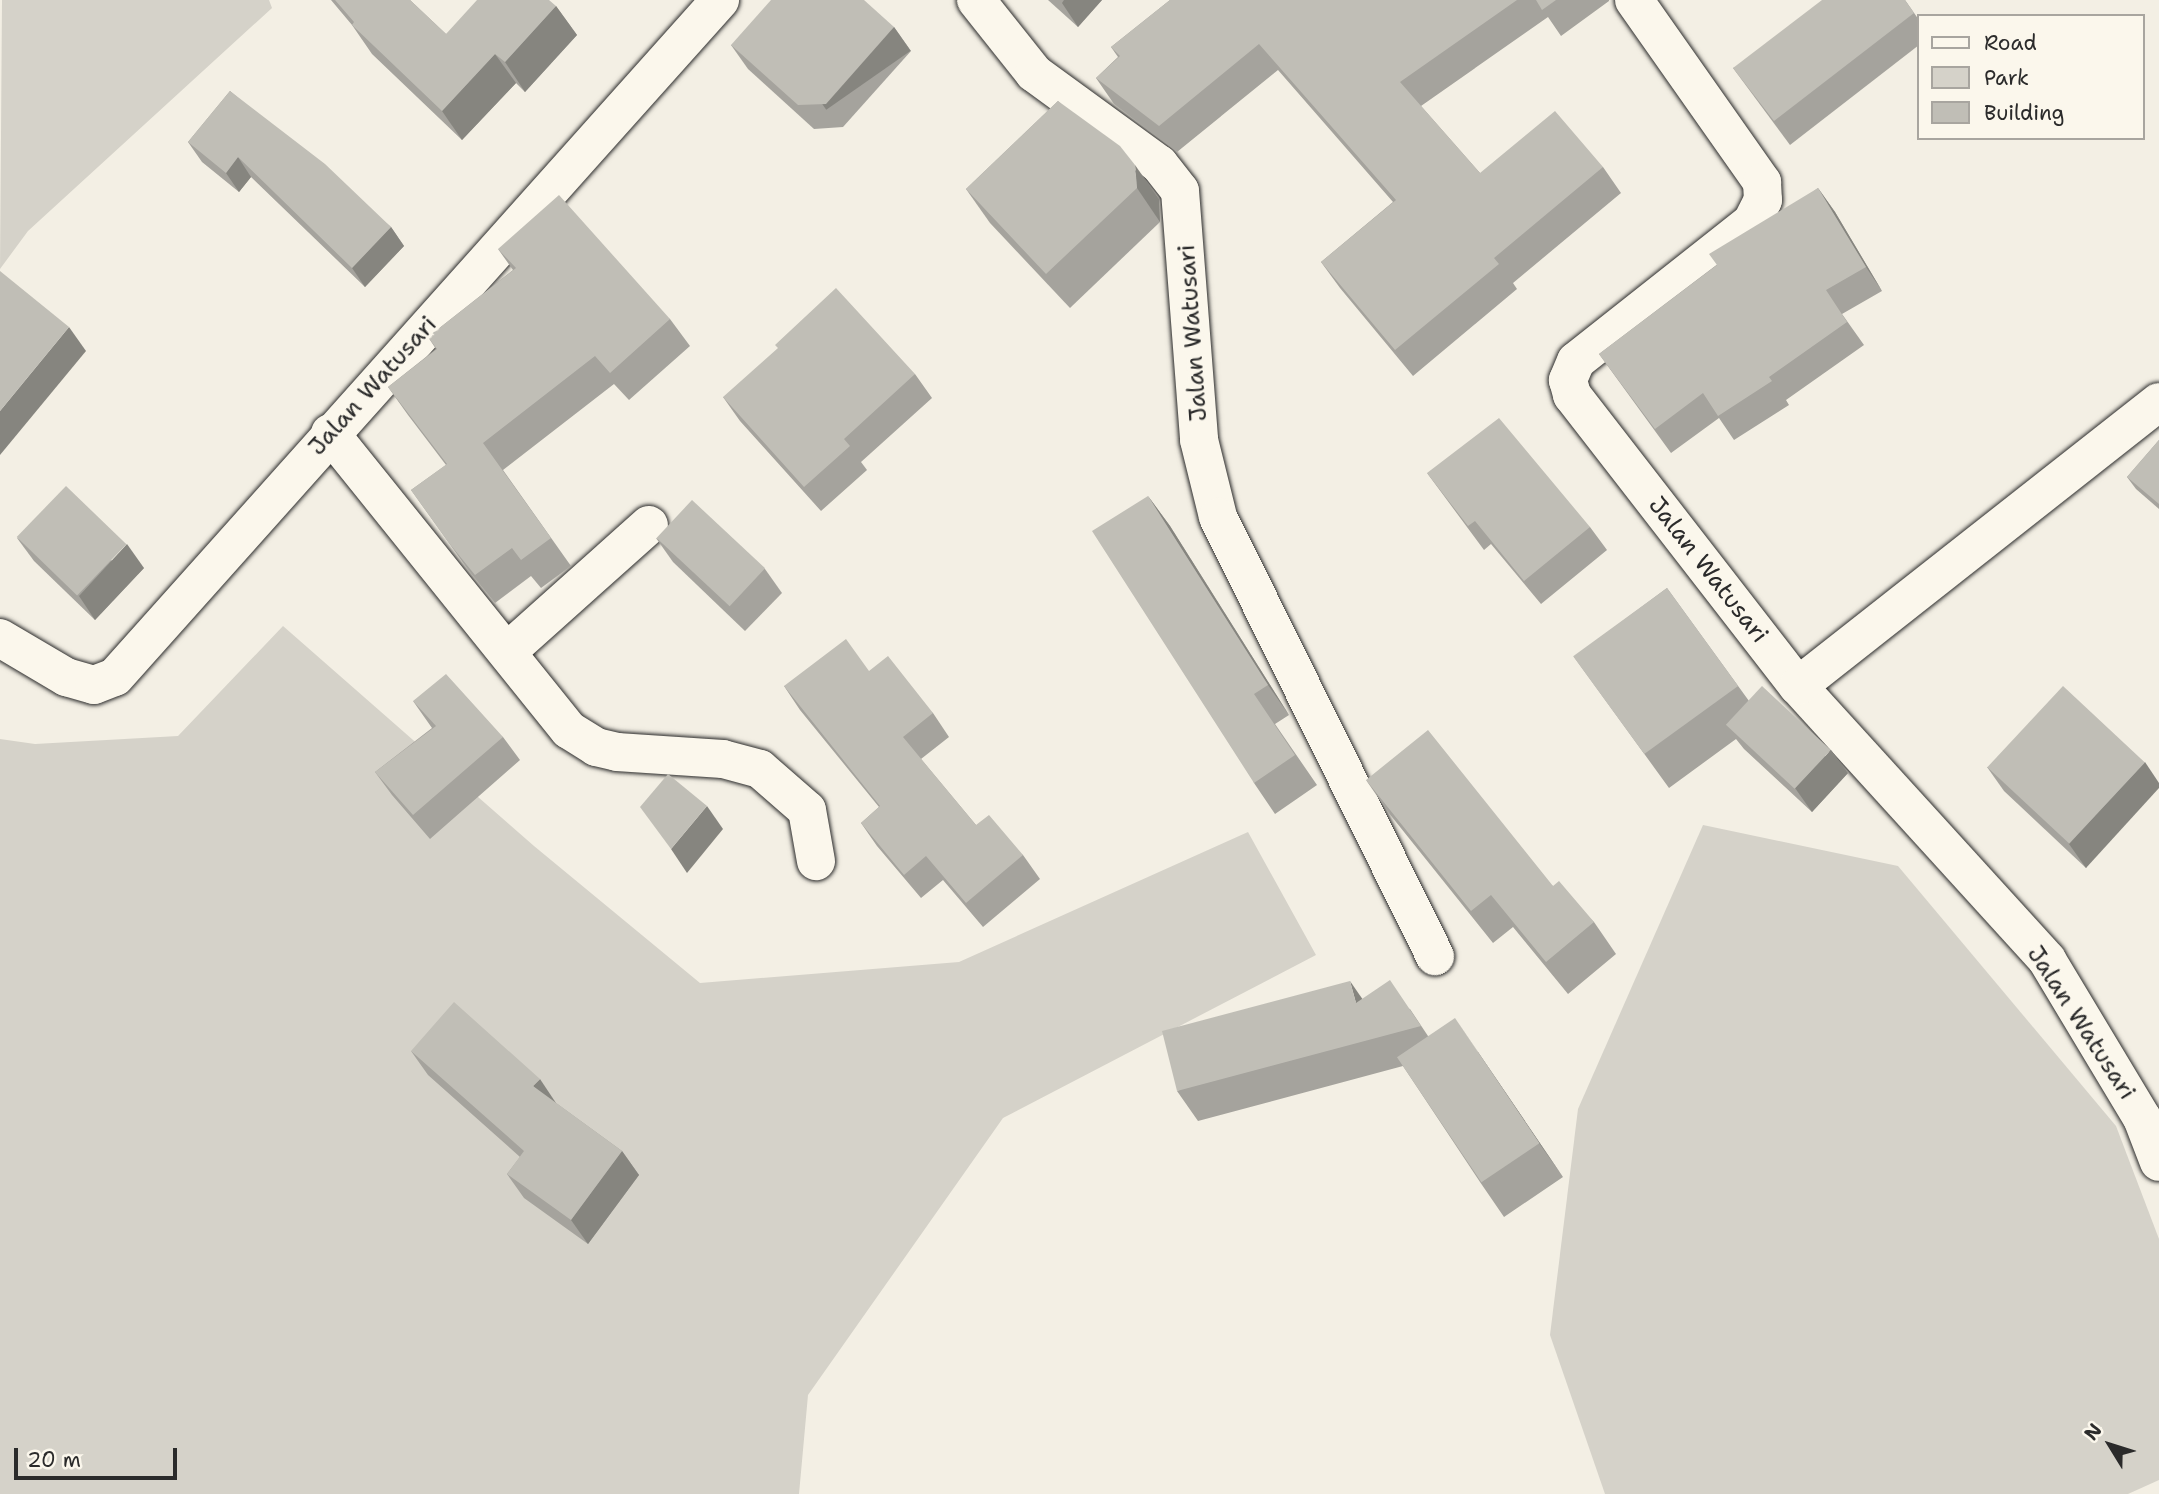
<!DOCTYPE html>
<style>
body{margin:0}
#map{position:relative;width:2159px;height:1494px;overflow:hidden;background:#f3efe4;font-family:"Shantell Sans",sans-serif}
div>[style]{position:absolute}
.green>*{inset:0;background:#d5d2c9}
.roads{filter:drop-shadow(0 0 2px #2b2b2b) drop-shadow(0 0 2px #2b2b2b)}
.minor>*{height:38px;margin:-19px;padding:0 19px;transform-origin:19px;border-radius:19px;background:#fbf7ec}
.wall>*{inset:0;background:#a5a39d}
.shaded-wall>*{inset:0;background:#86857f;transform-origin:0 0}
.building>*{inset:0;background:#c0beb6;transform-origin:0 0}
span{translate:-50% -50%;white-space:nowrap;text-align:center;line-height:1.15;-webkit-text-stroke:7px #fbf7ec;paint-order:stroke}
.street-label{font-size:24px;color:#2b2b2b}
.legend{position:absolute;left:1917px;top:14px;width:228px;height:126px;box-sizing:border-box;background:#fbf7ec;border:2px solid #a8a59f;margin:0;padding:9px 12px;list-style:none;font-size:21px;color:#2b2b2b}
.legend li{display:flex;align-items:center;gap:14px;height:35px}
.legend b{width:35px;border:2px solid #a8a59f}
.north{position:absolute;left:2075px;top:1410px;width:70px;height:70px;-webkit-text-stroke:5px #fbf7ec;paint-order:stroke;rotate:308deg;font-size:19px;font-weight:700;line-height:28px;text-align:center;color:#2b2b2b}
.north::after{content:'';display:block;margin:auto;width:24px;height:32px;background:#2b2b2b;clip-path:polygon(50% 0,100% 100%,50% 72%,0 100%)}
.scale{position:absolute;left:14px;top:1448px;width:163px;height:32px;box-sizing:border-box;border:4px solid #2b2b2b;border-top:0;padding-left:9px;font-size:21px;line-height:24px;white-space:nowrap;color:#2b2b2b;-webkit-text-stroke:5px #fbf7ec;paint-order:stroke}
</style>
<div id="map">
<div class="green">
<i style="clip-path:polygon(2px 0,269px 0,272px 8px,28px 231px,0 269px)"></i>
<i style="clip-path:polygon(283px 626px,534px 846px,700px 983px,959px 962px,1248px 832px,1316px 955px,1003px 1118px,808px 1395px,799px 1494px,0 1494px,0 739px,35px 744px,178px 736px)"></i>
<i style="clip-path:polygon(1703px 825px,1898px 866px,2116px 1126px,2159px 1239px,2159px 1480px,2128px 1494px,1605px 1494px,1550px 1335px,1578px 1109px)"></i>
</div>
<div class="roads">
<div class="minor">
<i style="left:976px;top:0;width:93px;rotate:51.5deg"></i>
<i style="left:1034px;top:73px;width:155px;rotate:36.1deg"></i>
<i style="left:1159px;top:164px;width:34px;rotate:52deg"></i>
<i style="left:1180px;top:191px;width:250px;rotate:85.6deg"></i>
<i style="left:1199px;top:440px;width:79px;rotate:76.1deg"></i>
<i style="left:1218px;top:517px;width:490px;rotate:63.7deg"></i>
<i style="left:1634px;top:0;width:223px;rotate:54.9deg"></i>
<i style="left:1762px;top:182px;width:18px;rotate:87deg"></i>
<i style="left:1763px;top:200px;width:25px;rotate:117deg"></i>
<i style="left:1752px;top:222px;width:224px;rotate:141.7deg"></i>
<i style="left:1576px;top:361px;width:21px;rotate:113deg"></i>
<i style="left:1568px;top:380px;width:16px;rotate:75deg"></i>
<i style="left:1572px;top:395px;width:368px;rotate:52.2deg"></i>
<i style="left:1798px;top:686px;width:370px;rotate:47.7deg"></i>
<i style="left:2047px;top:960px;width:184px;rotate:59deg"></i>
<i style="left:2142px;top:1118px;width:47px;rotate:68.9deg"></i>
<i style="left:330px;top:433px;width:381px;rotate:51.2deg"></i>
<i style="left:569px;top:730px;width:32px;rotate:32deg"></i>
<i style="left:596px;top:747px;width:22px;rotate:13deg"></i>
<i style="left:617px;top:752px;width:106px;rotate:3.8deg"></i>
<i style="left:723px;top:759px;width:38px;rotate:15deg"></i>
<i style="left:760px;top:769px;width:62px;rotate:41.1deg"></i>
<i style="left:807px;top:810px;width:52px;rotate:80deg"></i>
<i style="left:0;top:638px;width:77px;rotate:30.6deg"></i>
<i style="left:66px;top:677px;width:29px;rotate:16deg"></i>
<i style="left:94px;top:685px;width:22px;rotate:-21deg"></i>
<i style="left:115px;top:677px;width:908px;rotate:-48.21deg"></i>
<i style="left:508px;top:651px;width:189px;rotate:-41.8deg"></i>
<i style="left:1798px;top:686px;width:459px;rotate:-38.2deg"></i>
</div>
</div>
<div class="wall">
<i style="clip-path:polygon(331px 0,410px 0,446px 34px,556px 6px,577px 35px,525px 92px,516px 83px,462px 140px,372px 54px,352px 25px)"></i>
<i style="clip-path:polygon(1048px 0,1102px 0,1078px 27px)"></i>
<i style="clip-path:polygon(1170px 0,1609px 0,1609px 1px,1561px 36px,1548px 17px,1421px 106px,1480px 173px,1603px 167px,1621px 193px,1513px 283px,1517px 289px,1413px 376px,1340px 288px,1321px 262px,1393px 202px,1278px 70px,1177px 152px,1114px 104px,1096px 78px,1118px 57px,1111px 47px)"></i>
<i style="clip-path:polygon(1905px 0,1919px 20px,1919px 45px,1790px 145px,1733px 68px)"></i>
<i style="clip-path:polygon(894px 27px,911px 51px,843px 127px,814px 129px,748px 69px,731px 45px)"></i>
<i style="clip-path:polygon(230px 91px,391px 227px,404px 246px,365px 287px,251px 177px,239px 192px,202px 162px,188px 142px)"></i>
<i style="clip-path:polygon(1058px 101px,1159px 199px,1160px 222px,1070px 308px,990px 223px,966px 189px)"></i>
<i style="clip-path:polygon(1818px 188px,1835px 212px,1882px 291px,1842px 314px,1864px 345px,1786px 400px,1789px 405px,1734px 440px,1719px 418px,1671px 453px,1599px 354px)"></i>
<i style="clip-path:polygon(498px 249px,670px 319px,690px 346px,629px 400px,614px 384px,503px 470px,571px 566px,541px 588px,531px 576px,495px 603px,469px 571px,411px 490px,446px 465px,408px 415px,388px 387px,436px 349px,428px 337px,513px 270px)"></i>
<i style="clip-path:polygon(915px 374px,932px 398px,861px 462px,867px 470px,821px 511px,740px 421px,723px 397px)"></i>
<i style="clip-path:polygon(2159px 440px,2159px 509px,2136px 489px,2127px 477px)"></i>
<i style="clip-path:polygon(1427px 473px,1590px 527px,1607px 550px,1541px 604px,1491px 544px,1484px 550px)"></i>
<i style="clip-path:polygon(1148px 496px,1170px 526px,1289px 715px,1275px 724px,1317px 785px,1275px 814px,1254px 783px)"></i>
<i style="clip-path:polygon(17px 538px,144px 568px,95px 620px,34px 561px)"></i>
<i style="clip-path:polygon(656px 538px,765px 569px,782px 593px,745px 631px,673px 562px)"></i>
<i style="clip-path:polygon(1667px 588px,1749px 701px,1848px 773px,1812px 812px,1744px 749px,1736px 739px,1669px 788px,1574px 657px)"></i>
<i style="clip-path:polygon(869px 671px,933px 713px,949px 737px,921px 759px,976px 825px,1023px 855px,1040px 879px,983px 927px,943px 880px,921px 898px,877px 846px,861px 823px,879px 807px,800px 710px,784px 686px)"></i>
<i style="clip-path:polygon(413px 701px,503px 737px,520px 760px,430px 839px,392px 795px,375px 772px,432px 728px)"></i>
<i style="clip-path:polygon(2145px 762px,2086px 868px,2004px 791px,1987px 767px)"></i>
<i style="clip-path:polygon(1366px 780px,1553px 886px,1594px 922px,1616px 954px,1568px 994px,1513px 927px,1493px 943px,1388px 812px)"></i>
<i style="clip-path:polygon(1362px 999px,1410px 1009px,1428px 1036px,1478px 1052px,1563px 1177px,1504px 1217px,1480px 1182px,1403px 1066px,1198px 1121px,1177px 1091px)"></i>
<i style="clip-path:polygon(411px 1051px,556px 1103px,622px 1151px,639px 1175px,588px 1244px,524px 1198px,507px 1174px,520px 1157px,428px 1075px)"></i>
</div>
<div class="shaded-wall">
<i style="clip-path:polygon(1064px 0,1102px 0,1078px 27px,1062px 3px)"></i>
<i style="clip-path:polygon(556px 6px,577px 35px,525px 92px,505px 62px)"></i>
<i style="left:894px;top:27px;width:29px;height:103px;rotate:55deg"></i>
<i style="clip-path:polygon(495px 54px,516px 83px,462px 140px,442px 111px)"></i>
<i style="clip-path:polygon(238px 157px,251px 177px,239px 192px,226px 173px)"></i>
<i style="clip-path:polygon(1135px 165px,1159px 199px,1160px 222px,1137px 188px)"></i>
<i style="clip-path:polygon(1818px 188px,1835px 212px,1882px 291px,1866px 267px)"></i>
<i style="clip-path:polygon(391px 227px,404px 246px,365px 287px,352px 268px)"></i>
<i style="clip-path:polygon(69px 327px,86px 351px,0 455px,0 411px)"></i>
<i style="clip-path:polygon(1148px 496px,1170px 526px,1289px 715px,1268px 685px)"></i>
<i style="clip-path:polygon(127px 544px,144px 568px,95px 620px,79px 596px)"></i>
<i style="clip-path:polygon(1831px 750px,1848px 773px,1812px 812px,1795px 788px)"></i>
<i style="clip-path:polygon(2145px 762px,2159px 783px,2159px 788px,2086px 868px,2069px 844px)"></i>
<i style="clip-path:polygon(707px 806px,723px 829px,687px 873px,671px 849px)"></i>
<i style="clip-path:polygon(1350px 981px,1370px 1010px,1356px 1003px)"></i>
<i style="clip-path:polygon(1455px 1018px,1478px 1052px,1563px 1177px,1539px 1143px)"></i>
<i style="clip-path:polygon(540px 1079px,556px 1103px,550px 1110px,533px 1086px)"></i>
<i style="clip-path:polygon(622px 1151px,639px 1175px,588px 1244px,571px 1220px)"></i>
</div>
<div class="building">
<i style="clip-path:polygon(335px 0,410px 0,446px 34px,477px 0,549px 0,556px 6px,505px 62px,495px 54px,442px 111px,352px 25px,354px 22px)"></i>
<i style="clip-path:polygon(771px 0,864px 0,894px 27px,826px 104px,798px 105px,731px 45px)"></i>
<i style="clip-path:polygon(1170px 0,1517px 0,1400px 82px,1480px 173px,1555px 111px,1603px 167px,1494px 258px,1499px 264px,1395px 350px,1321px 262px,1396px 200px,1259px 44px,1159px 126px,1096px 78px,1120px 56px,1111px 47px)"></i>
<i style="clip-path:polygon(1536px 0,1556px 0,1542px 10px)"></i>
<i style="clip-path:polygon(1822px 0,1905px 0,1914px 13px,1774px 121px,1733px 68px)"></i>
<i style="clip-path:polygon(230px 91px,325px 164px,391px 227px,352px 268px,238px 157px,226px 173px,188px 142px)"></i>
<i style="clip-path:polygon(1058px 101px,1120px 146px,1135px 165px,1137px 188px,1046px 274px,966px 189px)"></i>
<i style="clip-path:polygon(1818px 188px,1866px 267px,1826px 290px,1847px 322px,1769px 377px,1772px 381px,1718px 416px,1703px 393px,1655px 429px,1599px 354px,1717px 265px,1709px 254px)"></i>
<i style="clip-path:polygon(559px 195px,670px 319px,610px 373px,595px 356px,483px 443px,551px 538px,521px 560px,512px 548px,475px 575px,449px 543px,411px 490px,447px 464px,388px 387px,437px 349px,428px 337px,516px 268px,498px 249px)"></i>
<i style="clip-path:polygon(0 271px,69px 327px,0 411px)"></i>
<i style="clip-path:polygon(836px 288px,915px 374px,844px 439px,850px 446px,804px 487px,723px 397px,778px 348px,775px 345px)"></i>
<i style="clip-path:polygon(1499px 418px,1590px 527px,1524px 581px,1475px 521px,1468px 526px,1427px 473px)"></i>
<i style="clip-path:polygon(2159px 440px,2159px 504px,2127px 477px)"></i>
<i style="left:66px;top:486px;width:84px;height:71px;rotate:44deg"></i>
<i style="clip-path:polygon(1148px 496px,1268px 685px,1254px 694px,1295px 755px,1254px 783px,1092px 531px)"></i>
<i style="left:692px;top:500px;width:100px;height:52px;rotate:43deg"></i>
<i style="left:1667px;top:588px;width:121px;height:116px;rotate:54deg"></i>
<i style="clip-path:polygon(846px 639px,869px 671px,888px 656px,933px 713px,903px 737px,976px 825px,989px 815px,1023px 855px,966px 903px,926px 856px,904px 875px,861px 823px,880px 806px,784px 686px)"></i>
<i style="clip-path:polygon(446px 674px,503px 737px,413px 815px,375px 772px,436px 726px,413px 701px)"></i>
<i style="left:1762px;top:686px;width:94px;height:53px;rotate:43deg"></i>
<i style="left:2063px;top:686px;width:112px;height:111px;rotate:43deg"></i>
<i style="clip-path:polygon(1428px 730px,1553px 886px,1559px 881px,1594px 922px,1546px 962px,1491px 895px,1471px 911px,1366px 780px)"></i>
<i style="clip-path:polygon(668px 774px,707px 806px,671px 849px,640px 807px)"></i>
<i style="clip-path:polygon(1390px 980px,1421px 1026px,1177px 1091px,1162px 1031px,1350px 981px,1356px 1003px)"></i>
<i style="clip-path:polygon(454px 1002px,540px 1079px,533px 1086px,622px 1151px,571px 1220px,507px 1174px,524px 1151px,411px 1051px)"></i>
<i style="left:1455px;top:1018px;width:151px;height:70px;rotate:56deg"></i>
</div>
<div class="street-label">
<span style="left:1193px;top:333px;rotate:-94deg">Jalan Watusari</span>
<span style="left:373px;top:386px;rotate:-48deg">Jalan Watusari</span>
<span style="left:1708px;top:570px;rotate:52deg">Jalan Watusari</span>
<span style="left:2081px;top:1023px;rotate:57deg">Jalan Watusari</span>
</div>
<ul class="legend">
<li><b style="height:9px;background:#fbf7ec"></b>Road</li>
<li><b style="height:19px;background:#d5d2c9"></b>Park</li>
<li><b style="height:19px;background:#c0beb6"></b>Building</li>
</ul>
<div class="north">N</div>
<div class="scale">20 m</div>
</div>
